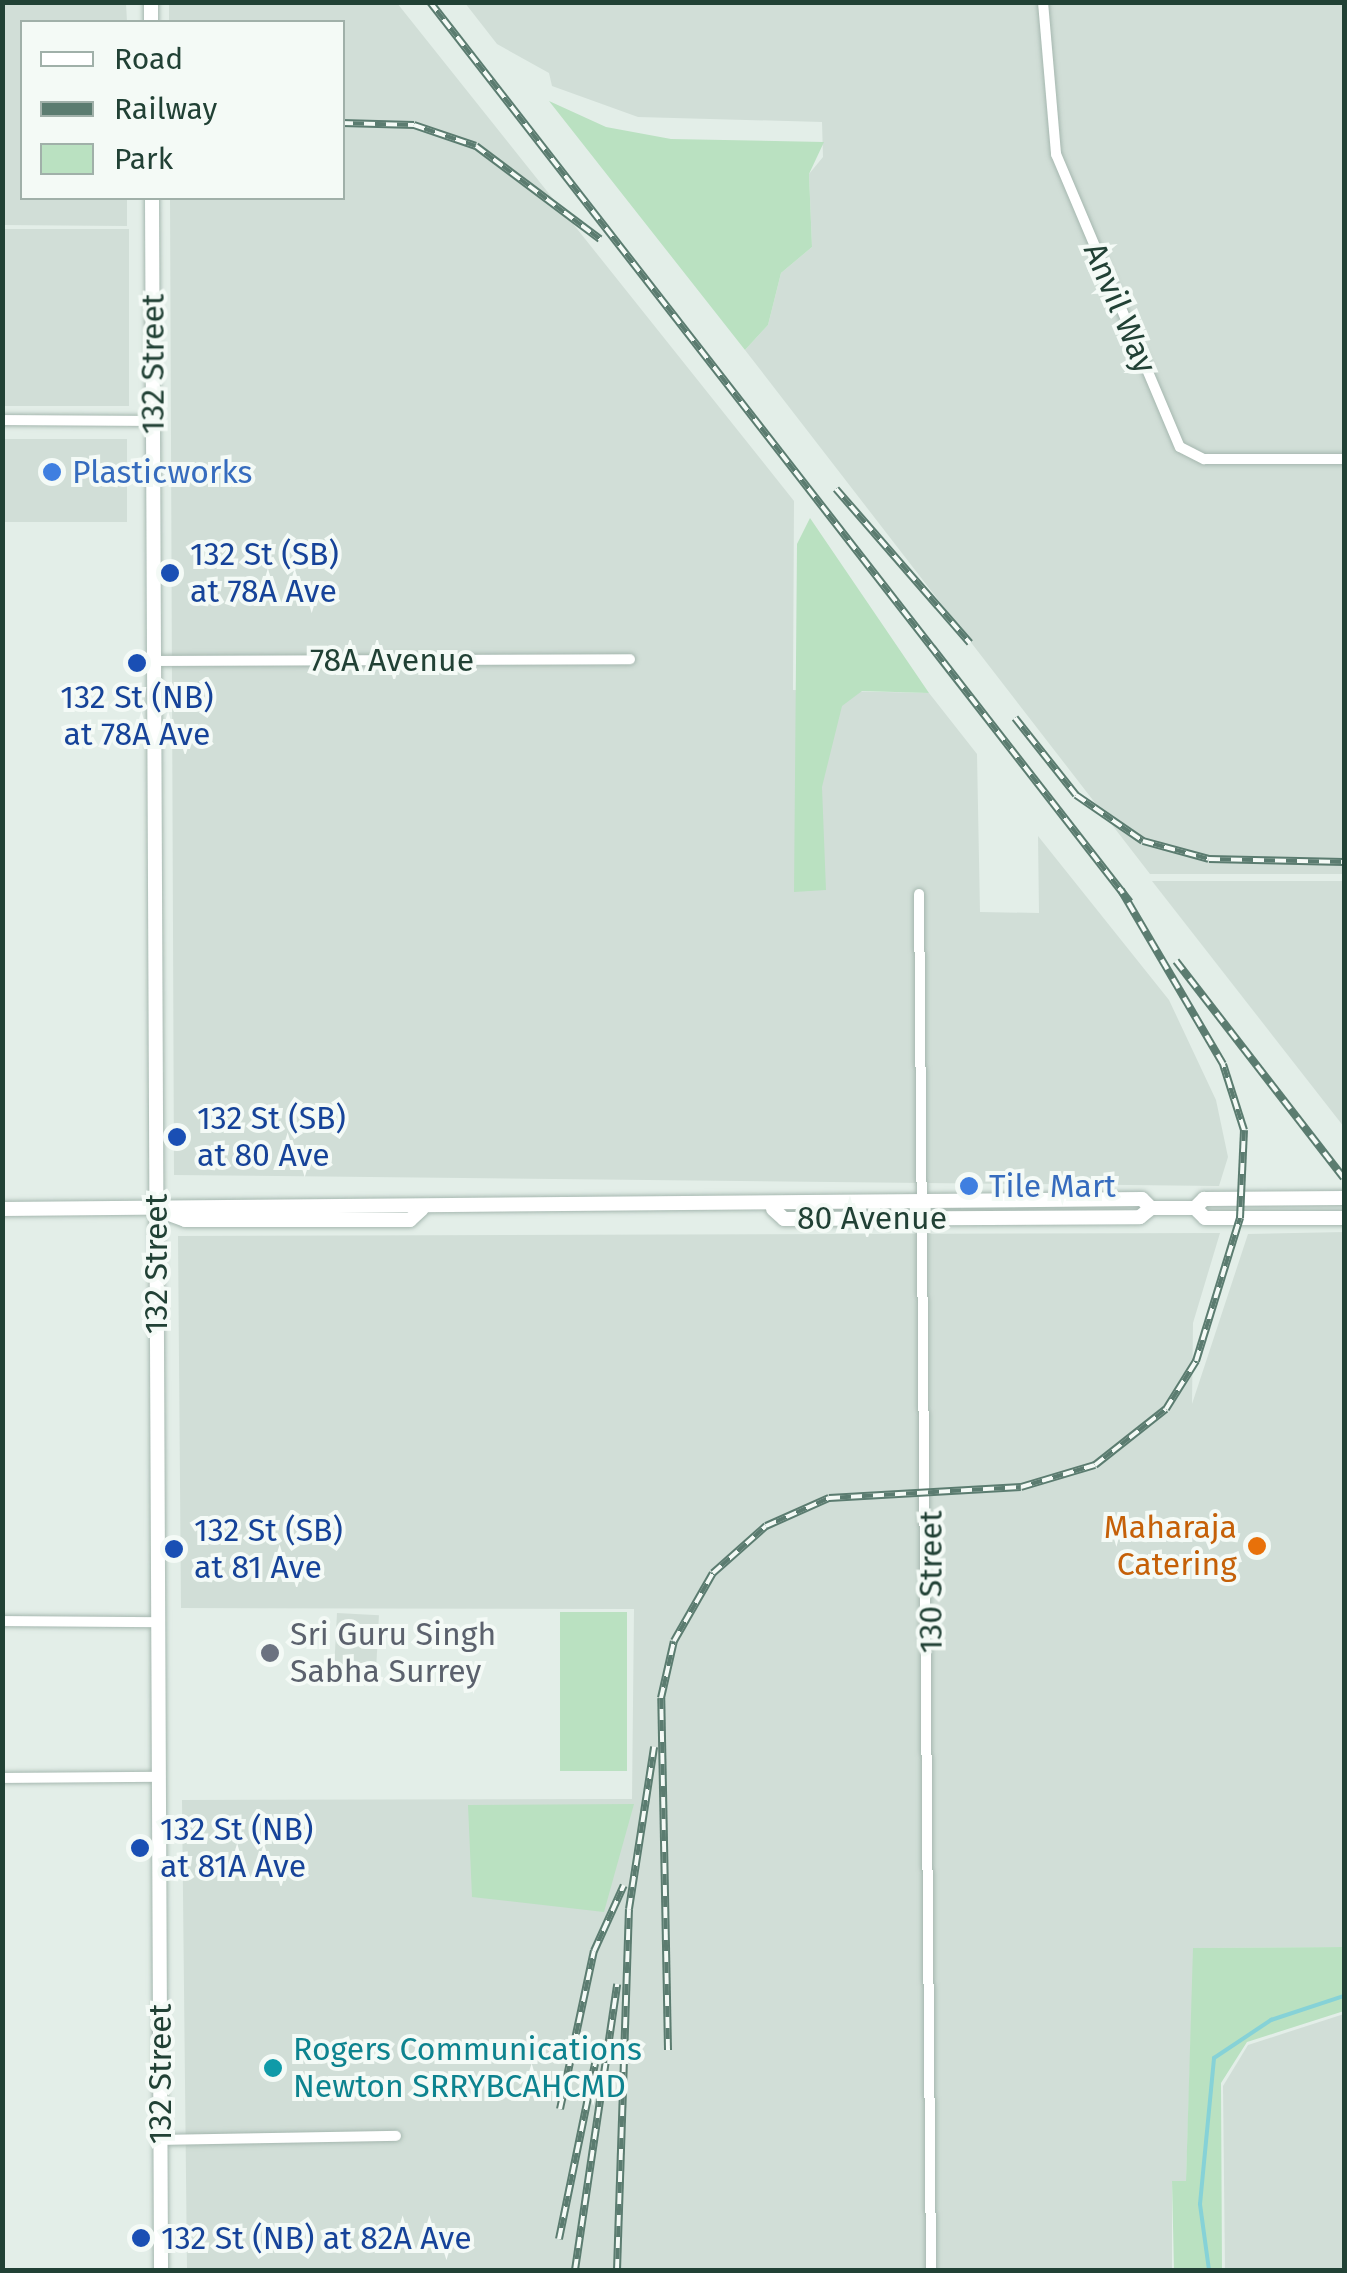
<!DOCTYPE html>
<style>
body{margin:0}
#map{position:relative;width:1347px;height:2273px;overflow:hidden;background:#e3eee8;font-family:"Fira Sans",sans-serif}
div>[style]{position:absolute}
.built>*{inset:0;background:#d1ded7;transform-origin:0 0}
.green>*{inset:0;background:#bae1c1;transform-origin:0 0}
.stream>*{height:4px;margin:-2px;padding:0 2px;transform-origin:2px;border-radius:2px;background:#86d2d7}
.roads{filter:drop-shadow(0 0 2px #a5b7af) drop-shadow(0 0 2px #a5b7af)}
.minor>*{height:10px;margin:-5px;padding:0 5px;transform-origin:5px;border-radius:5px;background:#fff}
.secondary>*{height:14px;margin:-7px;padding:0 7px;transform-origin:7px;border-radius:7px;background:#fff}
.rail>*{height:8px;margin-top:-4px;transform-origin:0;background:repeating-linear-gradient(90deg,#f4faf6 0 11px,#5b7c70 0 22px);box-sizing:border-box;border-block:2px solid #5b7c70}
.dots>*{width:28px;height:28px;translate:-50% -50%;box-sizing:border-box;border:5px solid #f4faf6;border-radius:50%}
span{translate:-50% -50%;white-space:nowrap;text-align:center;line-height:1.15;-webkit-text-stroke:8px #f4faf6;paint-order:stroke}
.street-label{font-size:32px;color:#214135}
.shop-label{font-size:32px;color:#366cbe}
.left{translate:0 -50%;text-align:left}
.transit-label{font-size:32px;color:#164399}
.food-label{font-size:32px;color:#c56008}
.right{translate:-100% -50%;text-align:right}
.worship-label{font-size:32px;color:#5b616d}
.culture-label{font-size:32px;color:#0d838f}
.frame{position:absolute;inset:0;border:5px solid #214135;pointer-events:none}
.legend{position:absolute;left:20px;top:20px;width:325px;height:180px;box-sizing:border-box;background:#f4faf6;border:2px solid #a0b0a9;margin:0;padding:12px 18px;list-style:none;font-size:30px;color:#214135}
.legend li{display:flex;align-items:center;gap:20px;height:50px}
.legend b{width:50px;border:2px solid #a0b0a9}
</style>
<div id="map">
<div class="built">
<i style="clip-path:polygon(3px 2px,126px 3px,127px 22px,22px 22px,22px 198px,127px 198px,127px 226px,3px 225px)"></i>
<i style="clip-path:polygon(169px 3px,397px 3px,794px 501px,793px 690px,929px 693px,977px 754px,980px 912px,1039px 913px,1038px 836px,1169px 1000px,1216px 1100px,1228px 1157px,1219px 1186px,174px 1175px,170px 198px,342px 198px,342px 22px,169px 22px)"></i>
<i style="clip-path:polygon(465px 3px,1344px 3px,1344px 874px,1150px 874px,745px 350px,768px 325px,781px 273px,812px 247px,809px 174px,823px 157px,822px 122px,638px 117px,552px 86px,549px 73px,497px 44px)"></i>
<i style="left:3px;top:229px;width:126px;height:177px"></i>
<i style="left:3px;top:439px;width:124px;height:83px"></i>
<i style="clip-path:polygon(1152px 881px,1344px 881px,1344px 1127px)"></i>
<i style="clip-path:polygon(1344px 1232px,1344px 1947px,1194px 1948px,1186px 2181px,1172px 2182px,1172px 2270px,187px 2270px,182px 1800px,632px 1799px,634px 1609px,181px 1608px,178px 1236px,1220px 1233px,1193px 1323px,1192px 1404px,1248px 1234px)"></i>
<i style="left:337px;top:1613px;width:42px;height:55px;rotate:3deg"></i>
<i style="clip-path:polygon(1344px 2014px,1344px 2270px,1225px 2270px,1223px 2086px,1248px 2045px)"></i>
</div>
<div class="green">
<i style="clip-path:polygon(549px 101px,606px 127px,671px 139px,824px 142px,809px 174px,812px 247px,781px 273px,768px 325px,745px 350px)"></i>
<i style="clip-path:polygon(810px 518px,929px 693px,862px 691px,842px 706px,822px 787px,826px 890px,794px 892px,797px 544px)"></i>
<i style="left:560px;top:1612px;width:67px;height:159px"></i>
<i style="clip-path:polygon(634px 1804px,604px 1912px,472px 1897px,468px 1805px)"></i>
<i style="clip-path:polygon(1344px 1947px,1344px 2011px,1247px 2042px,1221px 2083px,1222px 2270px,1174px 2270px,1172px 2181px,1186px 2181px,1193px 1948px)"></i>
</div>
<div class="stream">
<i style="left:1209px;top:2270px;width:67px;rotate:-97.8deg"></i>
<i style="left:1200px;top:2204px;width:147px;rotate:-84.5deg"></i>
<i style="left:1214px;top:2058px;width:69px;rotate:-33.7deg"></i>
<i style="left:1271px;top:2020px;width:77px;rotate:-18.2deg"></i>
</div>
<div class="roads">
<div class="minor">
<i style="left:1043px;top:2px;width:153px;rotate:85.1deg"></i>
<i style="left:1056px;top:154px;width:318px;rotate:67.1deg"></i>
<i style="left:1180px;top:447px;width:27px;rotate:27deg"></i>
<i style="left:1204px;top:459px;width:140px"></i>
<i style="left:2px;top:420px;width:151px;rotate:0.4deg"></i>
<i style="left:154px;top:661px;width:476px;rotate:-0.2deg"></i>
<i style="left:919px;top:894px;width:1376px;rotate:89.5deg"></i>
<i style="left:2px;top:1621px;width:157px;rotate:0.4deg"></i>
<i style="left:2px;top:1778px;width:157px;rotate:-0.4deg"></i>
<i style="left:161px;top:2140px;width:235px;rotate:-1deg"></i>
</div>
<div class="secondary">
<i style="left:151px;top:2px;width:20px;rotate:90deg"></i>
<i style="left:152px;top:198px;width:2072px;rotate:89.75deg"></i>
<i style="left:1195px;top:1208px;width:14px;rotate:45deg"></i>
<i style="left:1205px;top:1218px;width:139px"></i>
<i style="left:2px;top:1209px;width:1140px;rotate:-0.5deg"></i>
<i style="left:1142px;top:1199px;width:13px;rotate:45deg"></i>
<i style="left:1151px;top:1208px;width:44px"></i>
<i style="left:1195px;top:1208px;width:13px;rotate:-45deg"></i>
<i style="left:1204px;top:1199px;width:140px;rotate:-0.4deg"></i>
<i style="left:773px;top:1209px;width:15px;rotate:42deg"></i>
<i style="left:784px;top:1219px;width:356px;rotate:-0.3deg"></i>
<i style="left:1140px;top:1217px;width:14px;rotate:-39deg"></i>
<i style="left:158px;top:1210px;width:29px;rotate:20deg"></i>
<i style="left:185px;top:1220px;width:225px"></i>
<i style="left:410px;top:1220px;width:16px;rotate:-43deg"></i>
</div>
</div>
<div class="rail">
<i style="left:430px;top:2px;width:1140px;rotate:52.13deg"></i>
<i style="left:342px;top:123px;width:72px;rotate:1.6deg"></i>
<i style="left:414px;top:125px;width:65px;rotate:18.7deg"></i>
<i style="left:476px;top:146px;width:155px;rotate:36.9deg"></i>
<i style="left:836px;top:489px;width:204px;rotate:49deg"></i>
<i style="left:1015px;top:718px;width:98px;rotate:51.6deg"></i>
<i style="left:1076px;top:795px;width:81px;rotate:34.5deg"></i>
<i style="left:1143px;top:841px;width:68px;rotate:15.3deg"></i>
<i style="left:1209px;top:859px;width:135px;rotate:1.3deg"></i>
<i style="left:1176px;top:961px;width:274px;rotate:52.3deg"></i>
<i style="left:668px;top:2050px;width:352px;rotate:-91.1deg"></i>
<i style="left:661px;top:1698px;width:58px;rotate:-77.2deg"></i>
<i style="left:674px;top:1641px;width:78px;rotate:-60.2deg"></i>
<i style="left:713px;top:1573px;width:71px;rotate:-41.6deg"></i>
<i style="left:766px;top:1526px;width:69px;rotate:-24deg"></i>
<i style="left:829px;top:1498px;width:192px;rotate:-3.3deg"></i>
<i style="left:1021px;top:1487px;width:77px;rotate:-16.6deg"></i>
<i style="left:1095px;top:1465px;width:90px;rotate:-38.3deg"></i>
<i style="left:1166px;top:1409px;width:57px;rotate:-58deg"></i>
<i style="left:1196px;top:1361px;width:150px;rotate:-72.9deg"></i>
<i style="left:1240px;top:1218px;width:88px;rotate:-87.4deg"></i>
<i style="left:1244px;top:1130px;width:69px;rotate:-107.7deg"></i>
<i style="left:1223px;top:1064px;width:202px;rotate:-120.4deg"></i>
<i style="left:560px;top:2109px;width:162px;rotate:-77.9deg"></i>
<i style="left:594px;top:1951px;width:72px;rotate:-65.6deg"></i>
<i style="left:559px;top:2239px;width:179px;rotate:-78.4deg"></i>
<i style="left:575px;top:2270px;width:289px;rotate:-81.6deg"></i>
<i style="left:617px;top:2270px;width:361px;rotate:-88.1deg"></i>
<i style="left:629px;top:1909px;width:164px;rotate:-81.2deg"></i>
</div>
<div class="dots">
<i style="left:52px;top:472px;background:#3f7fe0"></i>
<i style="left:170px;top:573px;background:#1a4fb4"></i>
<i style="left:137px;top:663px;background:#1a4fb4"></i>
<i style="left:177px;top:1137px;background:#1a4fb4"></i>
<i style="left:969px;top:1186px;background:#3f7fe0"></i>
<i style="left:1257px;top:1546px;background:#e8710a"></i>
<i style="left:174px;top:1549px;background:#1a4fb4"></i>
<i style="left:270px;top:1653px;background:#6b7280"></i>
<i style="left:140px;top:1848px;background:#1a4fb4"></i>
<i style="left:273px;top:2068px;background:#0f9aa8"></i>
<i style="left:141px;top:2238px;background:#1a4fb4"></i>
</div>
<div class="street-label">
<span style="left:1120px;top:308px;rotate:67deg">Anvil Way</span>
<span style="left:153px;top:364px;rotate:-90deg">132 Street</span>
<span style="left:392px;top:660px">78A Avenue</span>
<span style="left:872px;top:1218px">80 Avenue</span>
<span style="left:156px;top:1264px;rotate:-90deg">132 Street</span>
<span style="left:931px;top:1582px;rotate:-90deg">130 Street</span>
<span style="left:160px;top:2074px;rotate:-90deg">132 Street</span>
</div>
<div class="shop-label">
<span class="left" style="left:72px;top:472px">Plasticworks</span>
<span class="left" style="left:989px;top:1186px">Tile Mart</span>
</div>
<div class="transit-label">
<span class="left" style="left:190px;top:573px">132 St (SB)<br>at 78A Ave</span>
<span style="left:137px;top:716px">132 St (NB)<br>at 78A Ave</span>
<span class="left" style="left:197px;top:1137px">132 St (SB)<br>at 80 Ave</span>
<span class="left" style="left:194px;top:1549px">132 St (SB)<br>at 81 Ave</span>
<span class="left" style="left:160px;top:1848px">132 St (NB)<br>at 81A Ave</span>
<span class="left" style="left:161px;top:2238px">132 St (NB) at 82A Ave</span>
</div>
<div class="food-label">
<span class="right" style="left:1237px;top:1546px">Maharaja<br>Catering</span>
</div>
<div class="worship-label">
<span class="left" style="left:290px;top:1653px">Sri Guru Singh<br>Sabha Surrey</span>
</div>
<div class="culture-label">
<span class="left" style="left:293px;top:2068px">Rogers Communications<br>Newton SRRYBCAHCMD</span>
</div>
<div class="frame"></div>
<ul class="legend">
<li><b style="height:12px;background:#fff"></b>Road</li>
<li><b style="height:12px;background:#5b7c70"></b>Railway</li>
<li><b style="height:28px;background:#bae1c1"></b>Park</li>
</ul>
</div>
